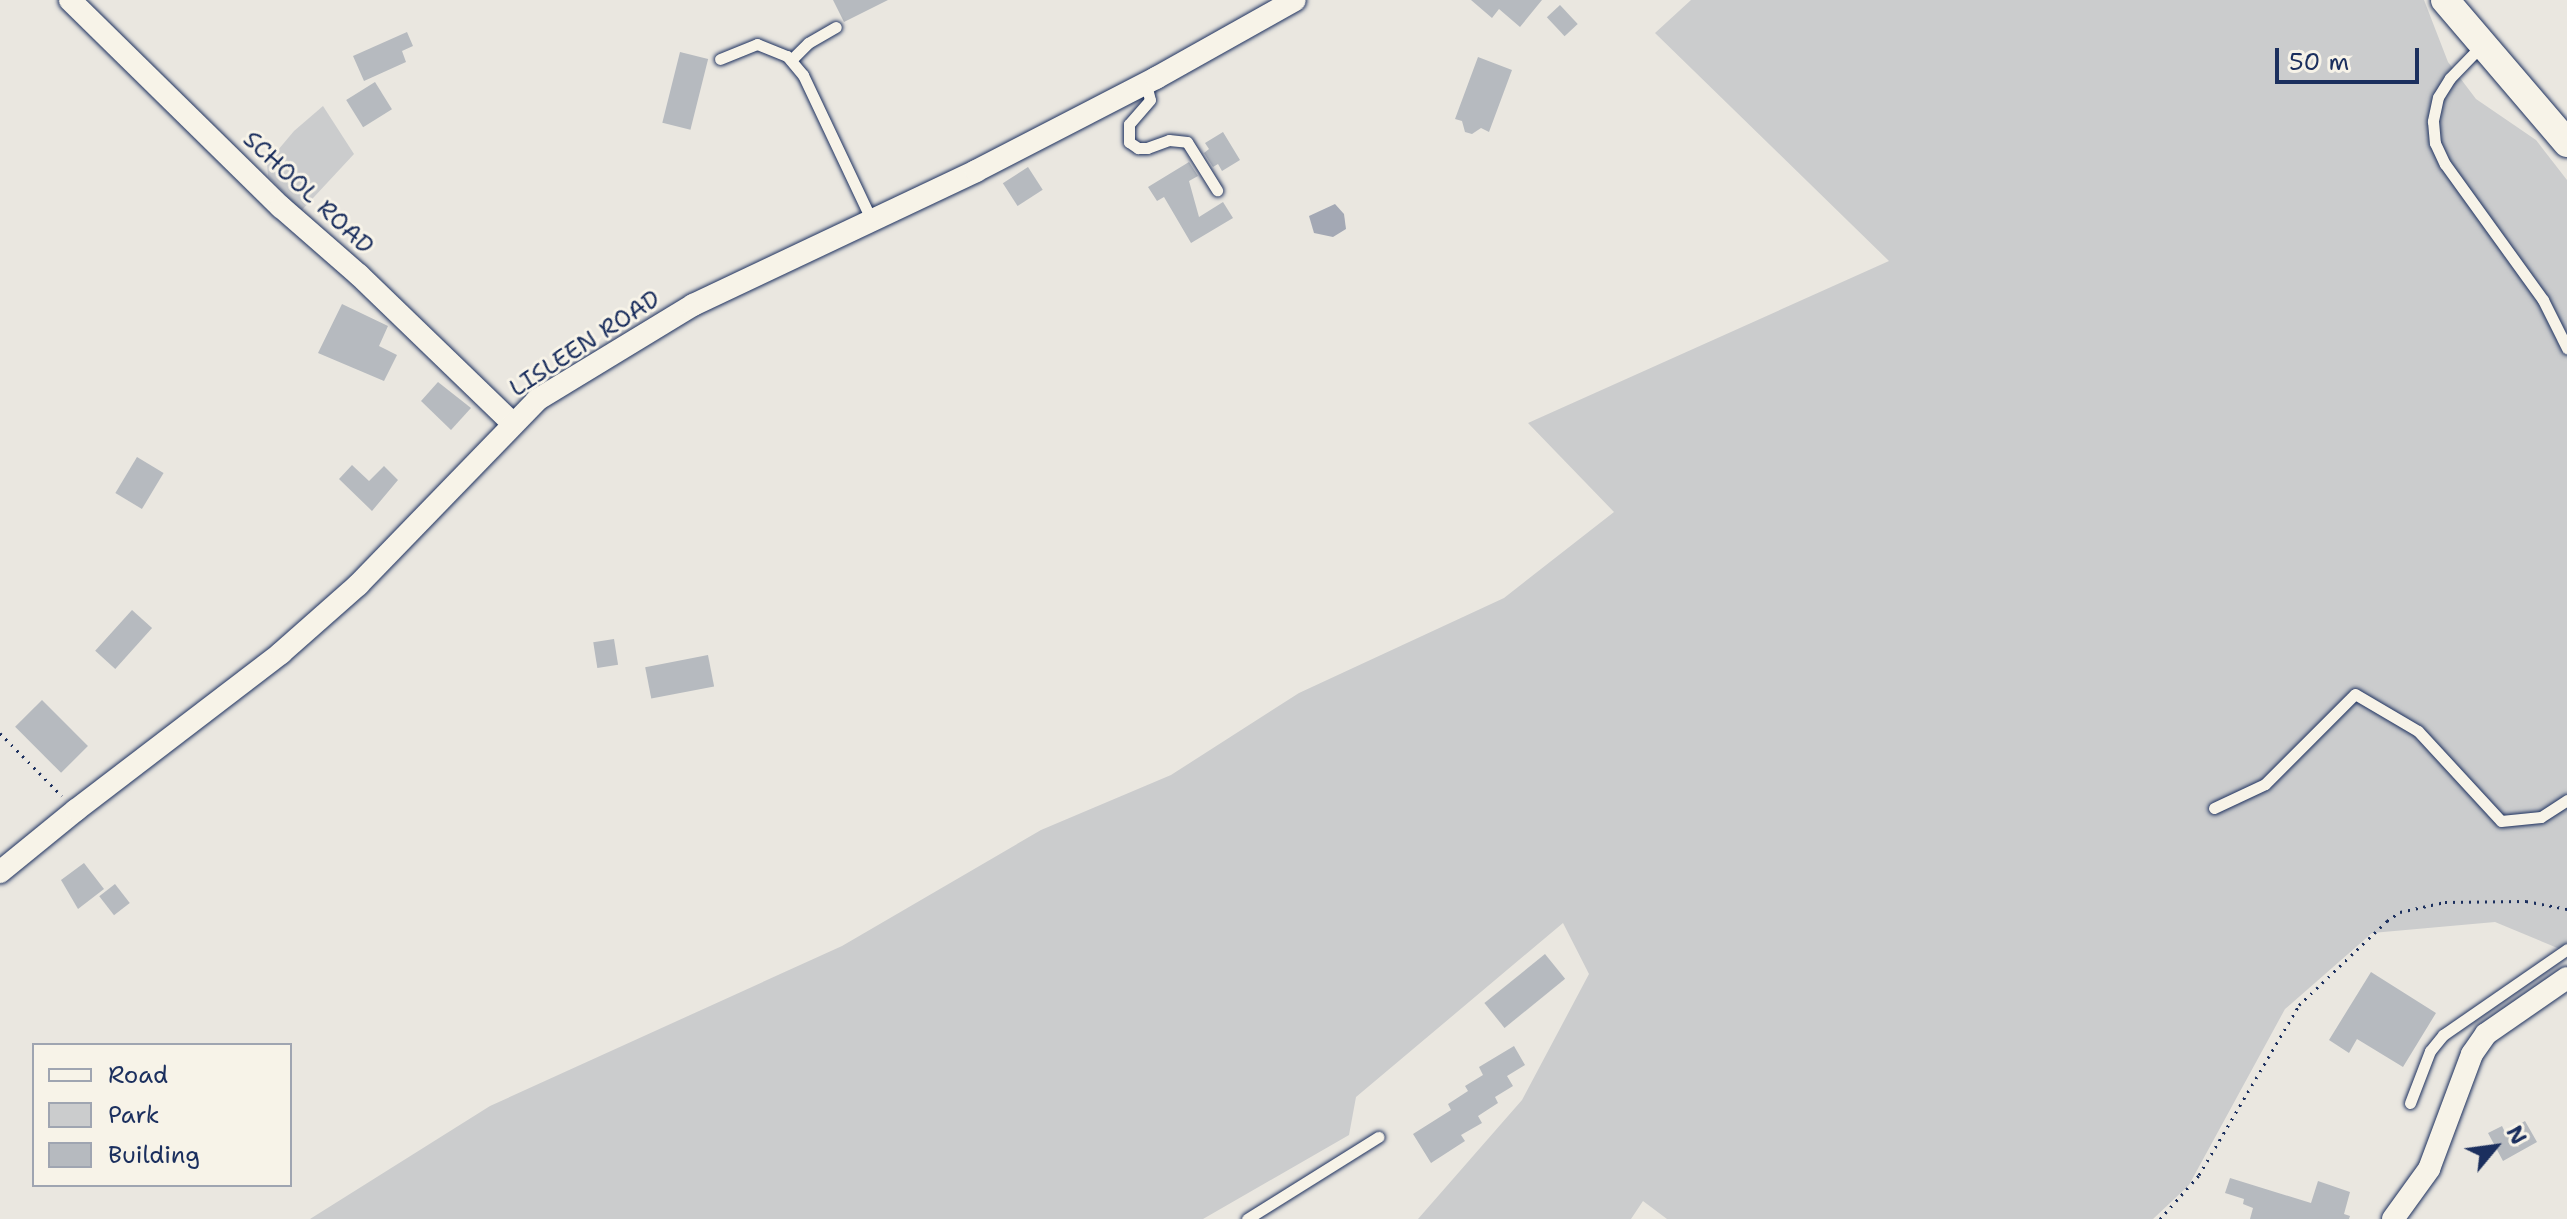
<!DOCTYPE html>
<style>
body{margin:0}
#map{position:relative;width:2567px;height:1219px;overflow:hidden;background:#eae7e0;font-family:"Shantell Sans",sans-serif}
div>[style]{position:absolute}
.green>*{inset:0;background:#cbcccd}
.water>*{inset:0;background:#a3a8b4}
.building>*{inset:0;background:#b6babf;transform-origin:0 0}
.path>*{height:3px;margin-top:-1.5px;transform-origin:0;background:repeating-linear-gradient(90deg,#1b2f5e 0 2px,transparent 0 8px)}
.roads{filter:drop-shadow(0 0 2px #1b2f5e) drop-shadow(0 0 2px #1b2f5e)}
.service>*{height:11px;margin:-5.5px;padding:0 5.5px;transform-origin:5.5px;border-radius:5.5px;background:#f7f3e8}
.minor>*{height:22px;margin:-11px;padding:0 11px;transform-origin:11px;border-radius:11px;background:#f7f3e8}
.tertiary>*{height:28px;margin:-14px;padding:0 14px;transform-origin:14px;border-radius:14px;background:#f7f3e8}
span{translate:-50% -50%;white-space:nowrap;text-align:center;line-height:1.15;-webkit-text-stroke:6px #f7f3e8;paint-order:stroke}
.street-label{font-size:24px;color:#1b2f5e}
.legend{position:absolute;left:32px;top:1043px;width:260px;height:144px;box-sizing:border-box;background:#f7f3e8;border:2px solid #9fa5b1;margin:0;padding:10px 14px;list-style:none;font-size:24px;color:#1b2f5e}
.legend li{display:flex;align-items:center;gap:16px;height:40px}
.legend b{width:40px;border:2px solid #9fa5b1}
.north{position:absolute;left:2455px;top:1107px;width:80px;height:80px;-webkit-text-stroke:6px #f7f3e8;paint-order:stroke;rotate:61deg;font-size:22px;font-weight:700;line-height:32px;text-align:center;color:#1b2f5e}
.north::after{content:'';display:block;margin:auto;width:28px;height:36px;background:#1b2f5e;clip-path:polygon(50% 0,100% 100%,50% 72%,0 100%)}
.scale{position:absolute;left:2275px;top:48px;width:144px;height:36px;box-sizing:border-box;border:4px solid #1b2f5e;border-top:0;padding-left:10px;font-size:24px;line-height:28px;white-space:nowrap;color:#1b2f5e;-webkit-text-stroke:6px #f7f3e8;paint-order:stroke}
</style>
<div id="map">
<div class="green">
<i style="clip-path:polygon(1691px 0,2424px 0,2448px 62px,2476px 99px,2536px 140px,2567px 180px,2567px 952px,2495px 922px,2372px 933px,2285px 1009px,2189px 1185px,2153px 1219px,1667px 1219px,1643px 1201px,1631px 1219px,1418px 1219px,1522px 1100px,1589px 974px,1563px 923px,1356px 1097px,1349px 1135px,1203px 1219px,310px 1219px,490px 1106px,842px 946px,1041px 830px,1171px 775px,1299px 693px,1504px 598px,1614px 512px,1528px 423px,1889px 261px,1655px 33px)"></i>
<i style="clip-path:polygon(323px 106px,354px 154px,301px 211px,268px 176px,267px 163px,294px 131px)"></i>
</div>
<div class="water">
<i style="clip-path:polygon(1335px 204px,1344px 214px,1346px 229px,1333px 237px,1314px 233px,1309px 216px)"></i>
</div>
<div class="building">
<i style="clip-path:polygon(833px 0,888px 0,844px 22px)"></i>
<i style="clip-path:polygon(1471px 0,1542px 0,1520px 27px,1499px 9px,1492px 18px)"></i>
<i style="left:1560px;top:5px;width:26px;height:18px;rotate:47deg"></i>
<i style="clip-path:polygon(407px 32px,413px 46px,402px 51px,406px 62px,364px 81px,353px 56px)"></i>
<i style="left:680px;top:52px;width:29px;height:73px;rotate:14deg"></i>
<i style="clip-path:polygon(1478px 57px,1512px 70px,1489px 132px,1481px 128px,1472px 134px,1465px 132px,1462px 121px,1455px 119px)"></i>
<i style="left:375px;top:82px;width:32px;height:34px;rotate:58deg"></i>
<i style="clip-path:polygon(1223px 132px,1240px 160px,1222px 171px,1218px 164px,1213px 167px,1204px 153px,1209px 149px,1205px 143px)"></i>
<i style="clip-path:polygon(1189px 162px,1198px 176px,1189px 181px,1199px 217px,1223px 202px,1233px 218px,1191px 243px,1164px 197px,1157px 201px,1148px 187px)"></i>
<i style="left:1028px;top:167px;width:27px;height:30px;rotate:57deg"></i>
<i style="clip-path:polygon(342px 304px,388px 326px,379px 346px,397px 355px,384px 381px,318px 353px)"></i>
<i style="clip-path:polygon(438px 382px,471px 408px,451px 430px,421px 401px)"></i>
<i style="left:137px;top:457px;width:31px;height:42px;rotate:31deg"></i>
<i style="clip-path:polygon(352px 465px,369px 481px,384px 466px,398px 480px,372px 511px,339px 479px)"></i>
<i style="left:132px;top:610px;width:27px;height:55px;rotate:42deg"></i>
<i style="left:614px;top:639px;width:26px;height:21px;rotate:81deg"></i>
<i style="left:708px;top:655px;width:32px;height:64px;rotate:79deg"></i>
<i style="left:42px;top:700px;width:65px;height:38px;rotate:45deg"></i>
<i style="clip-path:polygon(84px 863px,104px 889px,78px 909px,61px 880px)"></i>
<i style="left:115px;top:884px;width:24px;height:20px;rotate:52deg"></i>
<i style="left:1545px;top:954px;width:32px;height:78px;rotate:51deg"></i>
<i style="clip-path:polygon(2371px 972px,2436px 1013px,2403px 1067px,2357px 1039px,2349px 1053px,2329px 1040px)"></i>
<i style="clip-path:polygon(1514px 1046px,1525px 1065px,1507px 1076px,1513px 1086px,1495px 1097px,1498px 1103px,1478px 1116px,1482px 1123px,1461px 1135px,1465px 1141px,1431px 1163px,1413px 1134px,1451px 1110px,1448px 1104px,1468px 1091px,1465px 1086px,1483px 1075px,1479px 1067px)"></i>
<i style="clip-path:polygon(2525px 1121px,2537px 1142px,2503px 1161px,2488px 1133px,2502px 1126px,2505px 1132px)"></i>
<i style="clip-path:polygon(2230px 1178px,2311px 1203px,2318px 1181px,2350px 1192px,2344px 1214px,2350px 1216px,2349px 1219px,2250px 1219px,2253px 1208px,2243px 1204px,2244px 1199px,2225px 1193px)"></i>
</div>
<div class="path">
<i style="left:0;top:733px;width:88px;rotate:45.5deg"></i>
<i style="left:2160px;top:1219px;width:59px;rotate:-48.4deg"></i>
<i style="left:2199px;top:1175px;width:197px;rotate:-59.5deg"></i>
<i style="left:2299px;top:1005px;width:122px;rotate:-43.7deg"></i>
<i style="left:2387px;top:921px;width:16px;rotate:-35deg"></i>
<i style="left:2400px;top:912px;width:46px;rotate:-12.5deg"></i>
<i style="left:2445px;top:902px;width:81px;rotate:-0.7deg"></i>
<i style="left:2526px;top:901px;width:42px;rotate:11deg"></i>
</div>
<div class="roads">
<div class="service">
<i style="left:2481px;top:46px;width:45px;rotate:134.1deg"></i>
<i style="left:2450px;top:78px;width:22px;rotate:122deg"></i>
<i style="left:2438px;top:97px;width:25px;rotate:102deg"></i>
<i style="left:2433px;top:121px;width:22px;rotate:85deg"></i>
<i style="left:2435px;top:143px;width:23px;rotate:65deg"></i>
<i style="left:2445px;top:164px;width:168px;rotate:54.2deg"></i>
<i style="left:2543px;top:300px;width:54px;rotate:63.4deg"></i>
<i style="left:720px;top:59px;width:40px;rotate:-22deg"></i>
<i style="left:757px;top:44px;width:32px;rotate:22deg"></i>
<i style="left:787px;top:56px;width:25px;rotate:50deg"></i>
<i style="left:803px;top:75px;width:161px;rotate:64.7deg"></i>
<i style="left:791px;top:60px;width:24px;rotate:-45deg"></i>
<i style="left:808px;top:43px;width:32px;rotate:-30deg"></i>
<i style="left:1146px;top:84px;width:16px;rotate:76deg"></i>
<i style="left:1150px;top:100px;width:32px;rotate:131deg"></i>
<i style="left:1129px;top:124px;width:18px;rotate:90deg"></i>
<i style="left:1129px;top:142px;width:11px;rotate:34deg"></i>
<i style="left:1138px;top:148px;width:9px"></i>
<i style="left:1147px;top:148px;width:23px;rotate:-20deg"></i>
<i style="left:1169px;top:140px;width:18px;rotate:6deg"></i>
<i style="left:1187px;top:142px;width:57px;rotate:58deg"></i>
<i style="left:2214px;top:808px;width:56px;rotate:-25.2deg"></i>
<i style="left:2265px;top:784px;width:127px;rotate:-45deg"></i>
<i style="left:2355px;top:694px;width:73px;rotate:30.4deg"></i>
<i style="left:2418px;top:731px;width:122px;rotate:47.3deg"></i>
<i style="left:2501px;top:821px;width:40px;rotate:-5.7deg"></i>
<i style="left:2541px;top:817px;width:31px;rotate:-33deg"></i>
<i style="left:2410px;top:1103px;width:56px;rotate:-69deg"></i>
<i style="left:2430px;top:1051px;width:21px;rotate:-51deg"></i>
<i style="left:2443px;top:1035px;width:151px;rotate:-34.7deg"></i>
<i style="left:1247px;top:1219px;width:155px;rotate:-32deg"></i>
</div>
<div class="minor">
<i style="left:70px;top:0;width:296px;rotate:44.5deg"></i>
<i style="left:281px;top:207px;width:103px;rotate:41.1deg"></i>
<i style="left:359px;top:275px;width:213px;rotate:44deg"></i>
<i style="left:0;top:872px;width:98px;rotate:-39.2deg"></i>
<i style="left:76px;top:810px;width:258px;rotate:-37.4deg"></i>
<i style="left:281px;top:653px;width:103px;rotate:-41.4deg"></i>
<i style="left:358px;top:585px;width:257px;rotate:-45.9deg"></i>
<i style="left:537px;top:400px;width:183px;rotate:-31.3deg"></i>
<i style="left:693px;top:305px;width:313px;rotate:-25.3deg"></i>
<i style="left:976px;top:171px;width:203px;rotate:-27.3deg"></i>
<i style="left:1156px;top:78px;width:159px;rotate:-29.3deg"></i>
<i style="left:2393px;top:1219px;width:62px;rotate:-54.2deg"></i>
<i style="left:2429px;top:1169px;width:123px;rotate:-69.5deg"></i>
<i style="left:2472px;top:1054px;width:24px;rotate:-55deg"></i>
<i style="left:2486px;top:1034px;width:98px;rotate:-34.7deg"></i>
</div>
<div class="tertiary">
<i style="left:2445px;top:0;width:188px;rotate:49.5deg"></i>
</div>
</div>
<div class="street-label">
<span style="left:308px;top:193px;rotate:43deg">SCHOOL ROAD</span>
<span style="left:585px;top:344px;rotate:-33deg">LISLEEN ROAD</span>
</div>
<ul class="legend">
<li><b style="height:10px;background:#f7f3e8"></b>Road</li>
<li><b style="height:22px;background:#cbcccd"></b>Park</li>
<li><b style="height:22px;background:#b6babf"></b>Building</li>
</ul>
<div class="north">N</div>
<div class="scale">50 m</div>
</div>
